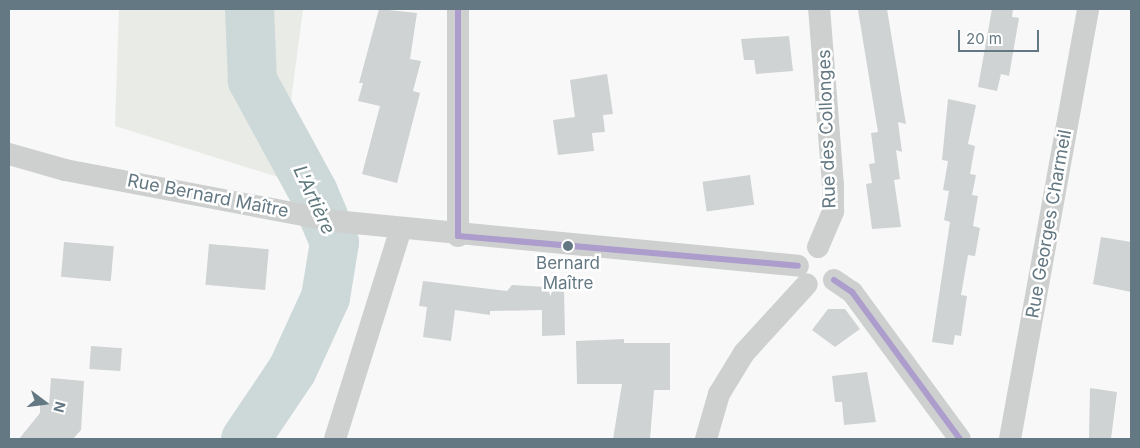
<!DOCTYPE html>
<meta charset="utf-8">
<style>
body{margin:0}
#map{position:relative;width:1140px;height:448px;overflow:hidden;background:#f8f8f8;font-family:Inter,sans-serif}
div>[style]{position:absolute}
.green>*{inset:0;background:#e9ebe6}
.river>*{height:49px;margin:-24.5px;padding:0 24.5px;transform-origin:24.5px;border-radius:24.5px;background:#cdd8d8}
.building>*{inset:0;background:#d0d3d3;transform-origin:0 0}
.street>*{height:22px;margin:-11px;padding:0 11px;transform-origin:11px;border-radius:11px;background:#ced0d0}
.bus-1>*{height:6px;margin:-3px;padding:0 3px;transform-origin:3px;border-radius:3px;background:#ac9dcc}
.dots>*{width:14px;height:14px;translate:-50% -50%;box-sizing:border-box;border:2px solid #fff;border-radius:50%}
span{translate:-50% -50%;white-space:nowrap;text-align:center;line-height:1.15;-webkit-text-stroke:5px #fff;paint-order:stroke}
.bus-label{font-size:17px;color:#637882}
.street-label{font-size:18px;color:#637882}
.water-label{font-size:19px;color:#5e787c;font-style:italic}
.frame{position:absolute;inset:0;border:10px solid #637882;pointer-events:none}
.north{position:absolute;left:20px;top:378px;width:50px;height:50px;-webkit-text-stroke:4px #fff;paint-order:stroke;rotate:105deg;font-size:14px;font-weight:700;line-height:20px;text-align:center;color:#637882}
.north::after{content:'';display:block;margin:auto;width:18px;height:22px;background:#637882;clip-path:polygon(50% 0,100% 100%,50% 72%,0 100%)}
.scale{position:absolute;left:958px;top:30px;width:81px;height:22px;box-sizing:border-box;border:2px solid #637882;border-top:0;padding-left:6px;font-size:15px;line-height:18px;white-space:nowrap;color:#637882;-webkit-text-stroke:4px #fff;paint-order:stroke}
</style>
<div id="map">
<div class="green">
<i style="clip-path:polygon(119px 9px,303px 9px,281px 178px,115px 126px)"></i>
</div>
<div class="river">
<i style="left:245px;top:439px;width:84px;rotate:-56.1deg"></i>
<i style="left:292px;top:369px;width:79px;rotate:-65.4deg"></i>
<i style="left:325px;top:297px;width:56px;rotate:-80.7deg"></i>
<i style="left:334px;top:242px;width:54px;rotate:-112.8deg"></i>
<i style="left:313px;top:192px;width:128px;rotate:-118.6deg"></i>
<i style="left:252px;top:80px;width:71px;rotate:-92.4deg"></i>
</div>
<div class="building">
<i style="clip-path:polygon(379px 9px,417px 13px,410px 59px,421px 61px,413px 91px,420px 93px,397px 183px,362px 174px,380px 106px,358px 101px,363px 83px,359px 83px)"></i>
<i style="clip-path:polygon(887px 9px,906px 124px,898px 122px,902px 152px,896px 150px,900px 179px,894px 180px,901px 227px,872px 229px,866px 184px,872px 183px,869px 164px,875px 163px,871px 133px,878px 132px,858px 10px)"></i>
<i style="clip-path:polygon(992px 9px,1013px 9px,1012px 17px,1019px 18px,1009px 76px,1001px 74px,997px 91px,978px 87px)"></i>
<i style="clip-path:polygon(789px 36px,793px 71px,756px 74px,754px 60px,744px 60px,741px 39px)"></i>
<i style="clip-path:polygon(607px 74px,613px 114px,603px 115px,605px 132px,592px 133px,594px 151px,558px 155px,553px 120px,575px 117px,570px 80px)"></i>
<i style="clip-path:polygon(948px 99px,976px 105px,968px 144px,975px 146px,970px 174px,976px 175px,972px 195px,978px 196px,973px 226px,980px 228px,975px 256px,968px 255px,961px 295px,967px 296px,961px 336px,955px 335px,953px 345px,932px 342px,950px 222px,944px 220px,949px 191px,943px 190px,948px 161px,942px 160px)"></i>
<i style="left:750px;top:175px;width:30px;height:48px;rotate:82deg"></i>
<i style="clip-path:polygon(1101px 237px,1131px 242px,1131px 292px,1093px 284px)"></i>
<i style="left:64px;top:242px;width:50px;height:35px;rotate:5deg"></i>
<i style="left:209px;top:244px;width:60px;height:41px;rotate:5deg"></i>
<i style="clip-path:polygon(423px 281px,507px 291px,512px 285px,564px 288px,565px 335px,542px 336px,542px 310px,490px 311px,490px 315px,455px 310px,451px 341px,423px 337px,427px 307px,419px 306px)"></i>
<i style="clip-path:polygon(828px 309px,845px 309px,860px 329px,835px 347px,812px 330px)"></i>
<i style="clip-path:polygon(624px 339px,624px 343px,670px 343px,670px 390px,654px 390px,650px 439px,613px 439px,622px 384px,577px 384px,576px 341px)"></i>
<i style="left:91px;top:346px;width:31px;height:23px;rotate:4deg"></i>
<i style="clip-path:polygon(867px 372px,876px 422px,844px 425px,842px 402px,835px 402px,832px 376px)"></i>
<i style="clip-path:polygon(51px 378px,84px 381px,81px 430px,73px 439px,19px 439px,40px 413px,40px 404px,49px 405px)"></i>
<i style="clip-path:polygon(1090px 388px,1117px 392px,1111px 439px,1089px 439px)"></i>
</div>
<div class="street">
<i style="left:9px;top:154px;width:58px;rotate:15.9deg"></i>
<i style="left:65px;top:170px;width:274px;rotate:10.7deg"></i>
<i style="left:334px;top:221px;width:466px;rotate:5.5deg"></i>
<i style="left:458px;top:236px;width:227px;rotate:-90deg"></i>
<i style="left:818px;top:247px;width:39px;rotate:-67deg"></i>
<i style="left:833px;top:211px;width:26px;rotate:-90deg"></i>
<i style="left:833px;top:185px;width:177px;rotate:-94.5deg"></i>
<i style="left:834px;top:280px;width:22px;rotate:34deg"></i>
<i style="left:852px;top:292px;width:182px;rotate:53.7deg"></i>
<i style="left:335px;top:439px;width:221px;rotate:-72.6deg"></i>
<i style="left:706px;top:439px;width:47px;rotate:-73.9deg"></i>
<i style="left:719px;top:394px;width:48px;rotate:-58.6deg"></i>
<i style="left:744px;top:353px;width:93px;rotate:-47.6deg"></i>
<i style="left:1010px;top:439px;width:437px;rotate:-79.7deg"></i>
</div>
<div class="bus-1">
<i style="left:458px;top:9px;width:227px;rotate:90deg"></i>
<i style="left:458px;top:236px;width:341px;rotate:5deg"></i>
<i style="left:834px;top:280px;width:22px;rotate:34deg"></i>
<i style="left:852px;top:292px;width:182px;rotate:53.7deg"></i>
</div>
<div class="dots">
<i style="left:568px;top:246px;background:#637882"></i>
</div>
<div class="bus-label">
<span style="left:568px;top:274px">Bernard<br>Maître</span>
</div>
<div class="street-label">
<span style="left:827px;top:129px;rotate:-92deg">Rue des Collonges</span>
<span style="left:208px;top:196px;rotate:11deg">Rue Bernard Maître</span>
<span style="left:1049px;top:224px;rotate:-80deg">Rue Georges Charmeil</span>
</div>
<div class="water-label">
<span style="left:314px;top:200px;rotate:65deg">L'Artière</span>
</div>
<div class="frame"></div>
<div class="north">N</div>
<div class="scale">20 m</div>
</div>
